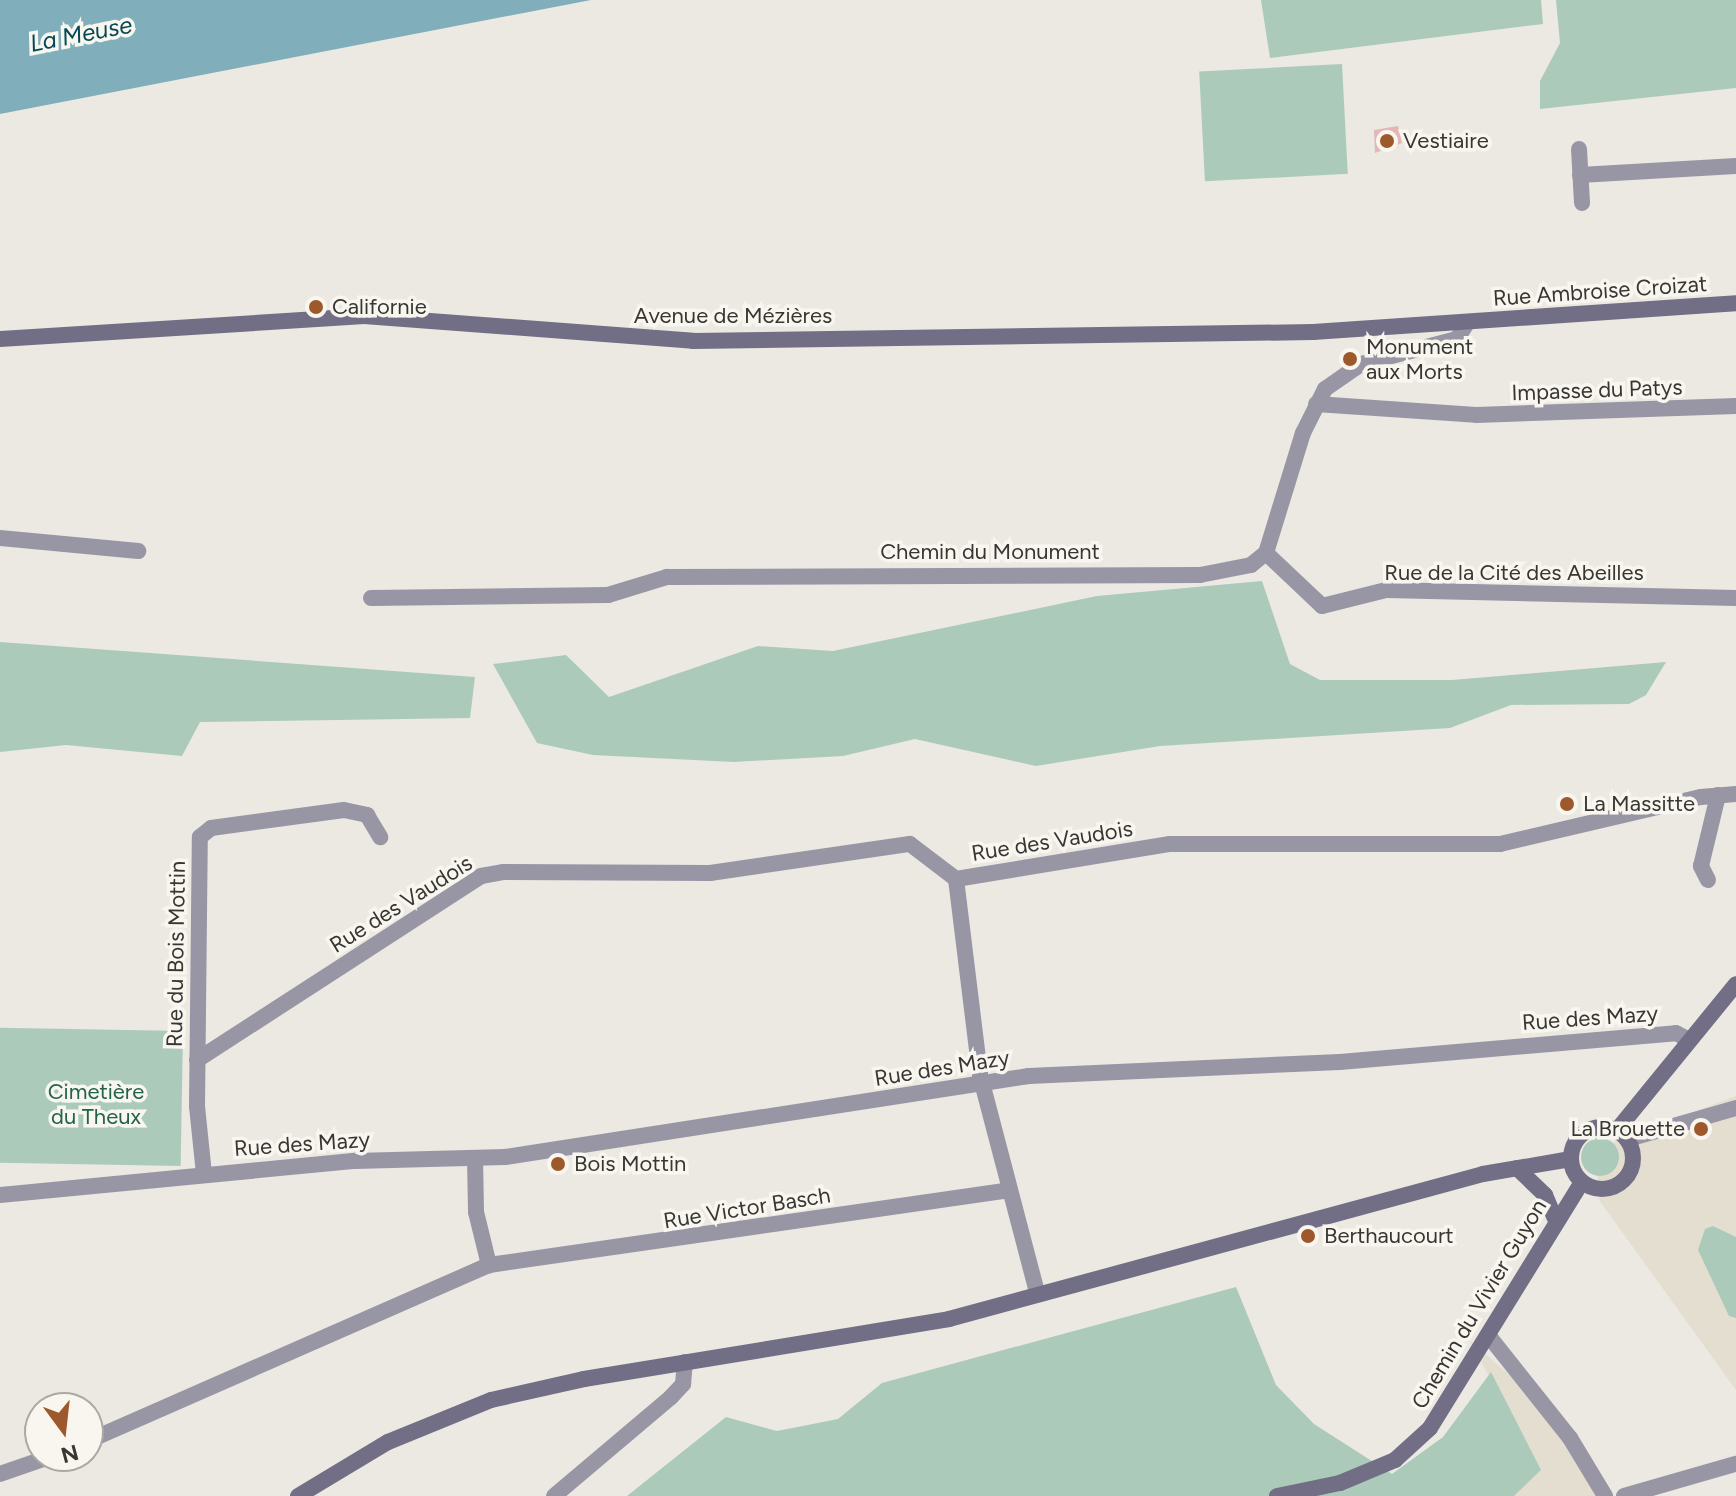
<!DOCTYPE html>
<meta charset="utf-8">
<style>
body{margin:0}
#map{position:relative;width:1736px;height:1496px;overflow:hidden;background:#ebe9e2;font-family:Figtree,sans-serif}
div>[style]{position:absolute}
.built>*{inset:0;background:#e3ded0}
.green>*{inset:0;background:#accaba;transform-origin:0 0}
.round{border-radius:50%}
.water>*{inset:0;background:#81aebb}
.building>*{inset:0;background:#e3b7b5}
.street>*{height:16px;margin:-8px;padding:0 8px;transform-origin:8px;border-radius:8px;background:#9896a5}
.secondary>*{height:16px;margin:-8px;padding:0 8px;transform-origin:8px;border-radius:8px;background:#726e85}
.secondary>.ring{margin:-8px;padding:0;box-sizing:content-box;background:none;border:16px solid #726e85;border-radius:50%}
.dots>*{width:22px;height:22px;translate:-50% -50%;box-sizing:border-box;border:4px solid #f8f6ef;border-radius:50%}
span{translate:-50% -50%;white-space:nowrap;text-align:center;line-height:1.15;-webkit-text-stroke:7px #f8f6ef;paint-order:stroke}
.poi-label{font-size:22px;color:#373633}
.left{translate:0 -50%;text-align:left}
.right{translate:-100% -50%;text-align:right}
.street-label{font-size:22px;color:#373633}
.park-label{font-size:22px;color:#216449}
.water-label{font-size:24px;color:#054957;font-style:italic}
.north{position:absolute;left:24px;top:1392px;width:80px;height:80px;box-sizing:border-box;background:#f8f6ef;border:2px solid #aba9a4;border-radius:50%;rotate:165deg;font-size:22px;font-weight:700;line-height:32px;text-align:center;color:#373633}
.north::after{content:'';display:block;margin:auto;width:28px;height:36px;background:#9d592b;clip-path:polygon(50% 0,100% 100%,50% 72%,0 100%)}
</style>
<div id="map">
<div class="built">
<i style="clip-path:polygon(1736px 1096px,1736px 1390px,1599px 1200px,1596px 1149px)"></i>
<i style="clip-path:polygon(1469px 1340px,1544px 1404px,1602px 1496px,1514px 1496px,1541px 1470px)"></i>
</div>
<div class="green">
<i style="clip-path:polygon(1261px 0,1541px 0,1543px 24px,1270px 58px)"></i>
<i style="clip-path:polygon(1556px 0,1736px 0,1736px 88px,1540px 109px,1540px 81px,1560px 43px)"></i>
<i style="left:1342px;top:64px;width:110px;height:143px;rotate:87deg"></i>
<i style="clip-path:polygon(1262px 581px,1290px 664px,1320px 680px,1452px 680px,1666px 662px,1646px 695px,1629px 704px,1511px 705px,1450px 728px,1160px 746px,1036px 766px,915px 739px,843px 756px,734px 762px,593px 755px,537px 743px,493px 664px,566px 655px,609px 697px,758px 646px,833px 651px,1097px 596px)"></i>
<i style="clip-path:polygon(0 642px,475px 677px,470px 718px,200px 722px,182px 756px,66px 745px,0 752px)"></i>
<i style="left:183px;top:1031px;width:135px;height:183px;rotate:91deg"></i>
<i class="round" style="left:1581px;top:1138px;width:38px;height:38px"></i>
<i style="clip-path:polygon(1713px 1226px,1736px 1237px,1736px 1318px,1729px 1316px,1698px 1250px,1705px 1229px)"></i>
<i style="clip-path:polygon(1236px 1287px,1276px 1385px,1314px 1424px,1392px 1474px,1443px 1437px,1491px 1372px,1541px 1470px,1514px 1496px,627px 1496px,726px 1417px,777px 1431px,838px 1419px,882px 1383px)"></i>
</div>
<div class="water">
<i style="clip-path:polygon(0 0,591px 0,0 114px)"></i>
</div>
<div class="building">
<i style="clip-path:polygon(1398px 126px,1402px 143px,1375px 153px,1374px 130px)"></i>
</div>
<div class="street">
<i style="left:1579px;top:149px;width:54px;rotate:86.8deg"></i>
<i style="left:1580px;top:175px;width:156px;rotate:-3.3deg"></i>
<i style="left:1316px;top:404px;width:160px;rotate:3.9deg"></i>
<i style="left:1476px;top:415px;width:260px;rotate:-2deg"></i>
<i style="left:0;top:538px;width:139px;rotate:5.4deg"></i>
<i style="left:1266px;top:553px;width:77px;rotate:43.4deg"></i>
<i style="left:1322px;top:606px;width:66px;rotate:-14deg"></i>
<i style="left:1386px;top:590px;width:350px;rotate:1.3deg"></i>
<i style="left:371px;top:598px;width:237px;rotate:-0.7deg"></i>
<i style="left:608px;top:595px;width:62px;rotate:-17deg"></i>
<i style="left:667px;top:577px;width:533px;rotate:-0.21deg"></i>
<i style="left:1200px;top:575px;width:52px;rotate:-11.1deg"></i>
<i style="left:1251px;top:565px;width:19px;rotate:-39deg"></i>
<i style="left:1266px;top:553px;width:126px;rotate:-72.9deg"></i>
<i style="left:1303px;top:433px;width:49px;rotate:-63.4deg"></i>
<i style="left:1325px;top:389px;width:44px;rotate:-34.8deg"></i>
<i style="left:1361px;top:364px;width:99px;rotate:-14.6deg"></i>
<i style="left:1457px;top:339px;width:19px;rotate:-58deg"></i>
<i style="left:956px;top:879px;width:197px;rotate:83deg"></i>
<i style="left:980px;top:1075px;width:225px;rotate:75.3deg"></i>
<i style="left:1708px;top:880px;width:16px;rotate:-117deg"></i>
<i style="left:1701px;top:866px;width:73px;rotate:-76.5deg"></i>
<i style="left:197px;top:1060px;width:338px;rotate:-32.9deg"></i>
<i style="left:481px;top:876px;width:22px;rotate:-10deg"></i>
<i style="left:503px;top:872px;width:207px;rotate:0.3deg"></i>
<i style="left:710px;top:873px;width:202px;rotate:-8.3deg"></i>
<i style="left:910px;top:844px;width:58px;rotate:37.3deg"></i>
<i style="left:956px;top:879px;width:217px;rotate:-9.3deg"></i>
<i style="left:1170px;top:844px;width:330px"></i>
<i style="left:1500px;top:844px;width:206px;rotate:-13.2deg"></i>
<i style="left:1701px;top:797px;width:35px;rotate:-5deg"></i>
<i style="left:1628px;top:1139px;width:112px;rotate:-16deg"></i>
<i style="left:475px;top:1158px;width:54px;rotate:88.9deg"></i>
<i style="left:476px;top:1212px;width:55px;rotate:76.2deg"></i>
<i style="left:204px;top:1174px;width:68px;rotate:-95.9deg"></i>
<i style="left:197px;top:1106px;width:269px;rotate:-89.4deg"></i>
<i style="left:200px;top:837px;width:14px;rotate:-39deg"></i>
<i style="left:211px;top:828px;width:134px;rotate:-7.7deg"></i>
<i style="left:344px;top:810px;width:24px;rotate:12deg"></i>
<i style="left:367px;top:815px;width:26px;rotate:59deg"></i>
<i style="left:0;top:1195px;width:357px;rotate:-5.5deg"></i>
<i style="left:355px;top:1161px;width:150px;rotate:-1.5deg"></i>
<i style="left:505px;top:1157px;width:530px;rotate:-8.79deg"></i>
<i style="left:1029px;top:1076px;width:311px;rotate:-2.6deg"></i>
<i style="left:1340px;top:1062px;width:337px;rotate:-4.9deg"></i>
<i style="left:1676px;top:1033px;width:15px;rotate:28deg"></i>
<i style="left:1488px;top:1335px;width:132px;rotate:51.5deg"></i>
<i style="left:1570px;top:1438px;width:68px;rotate:58.9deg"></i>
<i style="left:88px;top:1441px;width:438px;rotate:-23.7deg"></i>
<i style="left:489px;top:1265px;width:526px;rotate:-8.19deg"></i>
<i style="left:0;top:1474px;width:55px;rotate:-19.1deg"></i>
<i style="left:554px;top:1496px;width:153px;rotate:-40.2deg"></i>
<i style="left:671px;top:1397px;width:18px;rotate:-47deg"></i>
<i style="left:683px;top:1384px;width:22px;rotate:-85deg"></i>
<i style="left:1624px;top:1496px;width:116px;rotate:-16.1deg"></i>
</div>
<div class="secondary">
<i style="left:0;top:339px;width:365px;rotate:-3.6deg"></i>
<i style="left:364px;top:316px;width:330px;rotate:4.3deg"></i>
<i style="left:693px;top:341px;width:620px;rotate:-0.83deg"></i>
<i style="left:1313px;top:332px;width:424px;rotate:-3.9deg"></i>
<i class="ring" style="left:1571px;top:1127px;width:46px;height:46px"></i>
<i style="left:1617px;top:1130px;width:188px;rotate:-50.8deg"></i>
<i style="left:1517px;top:1168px;width:39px;rotate:44deg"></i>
<i style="left:1545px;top:1195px;width:25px;rotate:67deg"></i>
<i style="left:298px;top:1496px;width:105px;rotate:-31deg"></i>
<i style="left:388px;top:1442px;width:111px;rotate:-22.2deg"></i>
<i style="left:491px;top:1400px;width:95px;rotate:-12.7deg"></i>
<i style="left:584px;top:1379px;width:370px;rotate:-9.3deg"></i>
<i style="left:949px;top:1319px;width:553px;rotate:-15.19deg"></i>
<i style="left:1483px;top:1174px;width:89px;rotate:-9.7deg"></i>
<i style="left:1277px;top:1496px;width:64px;rotate:-11.7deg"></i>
<i style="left:1340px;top:1483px;width:60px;rotate:-22.7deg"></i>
<i style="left:1395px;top:1460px;width:47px;rotate:-42.4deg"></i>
<i style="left:1430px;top:1428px;width:289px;rotate:-58.3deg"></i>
</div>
<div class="dots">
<i style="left:1387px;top:141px;background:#9d592b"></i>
<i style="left:316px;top:307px;background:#9d592b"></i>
<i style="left:1350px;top:359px;background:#9d592b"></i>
<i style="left:1567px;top:804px;background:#9d592b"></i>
<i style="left:1701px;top:1129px;background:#9d592b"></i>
<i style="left:558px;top:1164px;background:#9d592b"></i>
<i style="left:1308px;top:1236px;background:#9d592b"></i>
</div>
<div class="poi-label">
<span class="left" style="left:1403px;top:141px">Vestiaire</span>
<span class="left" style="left:332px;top:307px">Californie</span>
<span class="left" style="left:1366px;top:359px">Monument<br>aux Morts</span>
<span class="left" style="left:1583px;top:804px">La Massitte</span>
<span class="right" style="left:1685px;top:1129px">La Brouette</span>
<span class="left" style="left:574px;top:1164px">Bois Mottin</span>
<span class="left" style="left:1324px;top:1236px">Berthaucourt</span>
</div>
<div class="street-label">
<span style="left:1600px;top:291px;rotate:-4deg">Rue Ambroise Croizat</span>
<span style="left:733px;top:316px">Avenue de Mézières</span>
<span style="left:1597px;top:390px;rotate:-2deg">Impasse du Patys</span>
<span style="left:990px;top:552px">Chemin du Monument</span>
<span style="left:1514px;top:573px">Rue de la Cité des Abeilles</span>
<span style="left:1052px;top:841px;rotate:-9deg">Rue des Vaudois</span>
<span style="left:401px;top:904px;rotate:-32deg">Rue des Vaudois</span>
<span style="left:176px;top:954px;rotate:-89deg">Rue du Bois Mottin</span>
<span style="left:1590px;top:1018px;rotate:-4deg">Rue des Mazy</span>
<span style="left:942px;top:1068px;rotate:-9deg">Rue des Mazy</span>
<span style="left:302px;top:1144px;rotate:-4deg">Rue des Mazy</span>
<span style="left:747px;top:1208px;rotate:-9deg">Rue Victor Basch</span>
<span style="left:1479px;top:1304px;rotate:-59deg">Chemin du Vivier Guyon</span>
</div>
<div class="park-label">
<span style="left:96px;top:1104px">Cimetière<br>du Theux</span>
</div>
<div class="water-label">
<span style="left:81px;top:34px;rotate:-11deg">La Meuse</span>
</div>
<div class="north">N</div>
</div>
